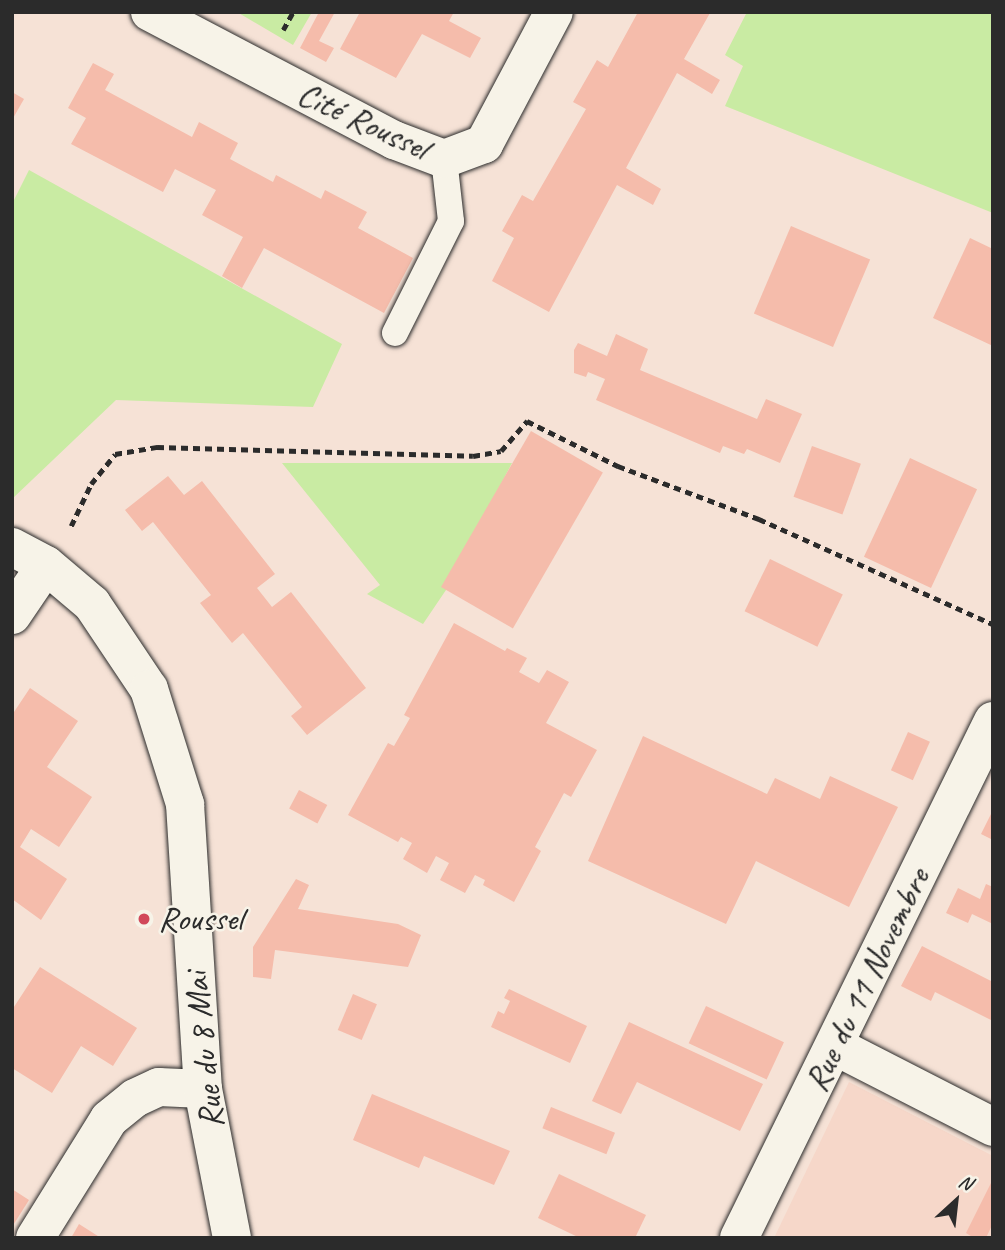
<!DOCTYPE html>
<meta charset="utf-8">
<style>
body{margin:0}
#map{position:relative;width:1005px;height:1250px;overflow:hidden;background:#f6e2d6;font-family:Caveat,sans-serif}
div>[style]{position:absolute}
.built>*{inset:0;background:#f6d7c9}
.green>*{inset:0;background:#c9eba3}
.building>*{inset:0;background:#f5bcab;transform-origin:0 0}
.path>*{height:4.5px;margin-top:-2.25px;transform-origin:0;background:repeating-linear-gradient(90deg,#2b2b2b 0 7px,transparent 0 12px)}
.roads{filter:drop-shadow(0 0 2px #2b2b2b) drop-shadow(0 0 2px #2b2b2b)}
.service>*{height:26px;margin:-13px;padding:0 13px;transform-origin:13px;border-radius:13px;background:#f7f3e8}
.minor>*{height:38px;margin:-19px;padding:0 19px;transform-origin:19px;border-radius:19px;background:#f7f3e8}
.tertiary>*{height:38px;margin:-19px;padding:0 19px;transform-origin:19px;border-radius:19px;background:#f7f3e8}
.dots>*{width:19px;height:19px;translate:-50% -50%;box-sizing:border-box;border:4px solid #f7f3e8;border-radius:50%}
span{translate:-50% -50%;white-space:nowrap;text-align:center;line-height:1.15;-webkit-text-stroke:5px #f7f3e8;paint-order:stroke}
.street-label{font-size:35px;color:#2b2b2b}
.poi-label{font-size:35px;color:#2b2b2b}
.left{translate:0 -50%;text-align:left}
.frame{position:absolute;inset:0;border:14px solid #2b2b2b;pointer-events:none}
.north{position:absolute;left:921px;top:1166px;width:70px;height:70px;-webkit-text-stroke:5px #f7f3e8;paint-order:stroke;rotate:27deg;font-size:19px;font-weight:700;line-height:28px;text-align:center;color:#2b2b2b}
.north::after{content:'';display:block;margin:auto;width:24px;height:32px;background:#2b2b2b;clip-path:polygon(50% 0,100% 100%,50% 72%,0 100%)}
</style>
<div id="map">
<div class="built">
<i style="clip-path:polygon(849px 1082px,993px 1156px,993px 1238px,774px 1238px)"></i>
</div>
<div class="green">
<i style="clip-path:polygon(237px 12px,312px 12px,293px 45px)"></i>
<i style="clip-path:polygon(747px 12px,993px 12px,993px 213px,725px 106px,743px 66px,725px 55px)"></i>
<i style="clip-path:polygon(29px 170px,342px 344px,313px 407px,116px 400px,12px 499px,12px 204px)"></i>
<i style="clip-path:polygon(282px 463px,512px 463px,446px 590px,423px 624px,367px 594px,380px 585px)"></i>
</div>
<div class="building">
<i style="clip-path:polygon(319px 12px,335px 12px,319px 41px,334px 48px,326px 62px,300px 48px)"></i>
<i style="clip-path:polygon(360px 12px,454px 12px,449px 21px,481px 38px,470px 58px,422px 34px,396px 78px,340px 49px)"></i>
<i style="clip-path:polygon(638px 12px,710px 13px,684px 59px,720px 80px,712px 94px,677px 73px,626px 168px,661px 189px,653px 205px,617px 185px,549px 312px,492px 281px,514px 238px,502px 231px,522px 195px,533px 201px,586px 109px,573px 102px,597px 60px,608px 67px)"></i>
<i style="clip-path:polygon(93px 63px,114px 74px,105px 90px,192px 137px,199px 122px,238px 143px,230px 159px,273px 182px,276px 175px,321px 199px,325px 190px,367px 212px,358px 228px,413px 258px,384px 313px,264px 248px,242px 288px,222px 276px,243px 237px,202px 215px,216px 190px,175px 169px,163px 192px,71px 144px,86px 118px,68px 108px)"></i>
<i style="clip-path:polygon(12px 92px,24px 99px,12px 120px)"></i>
<i style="left:791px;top:226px;width:86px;height:95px;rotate:23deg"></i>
<i style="clip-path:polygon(970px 238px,993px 249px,993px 346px,933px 318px)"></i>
<i style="clip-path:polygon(616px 334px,648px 349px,640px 370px,757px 419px,766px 399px,802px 414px,780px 463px,747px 449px,744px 454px,723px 446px,720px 453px,596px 400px,605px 379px,588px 372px,586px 377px,574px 373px,574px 350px,578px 343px,607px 356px)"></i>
<i style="left:531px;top:431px;width:83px;height:180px;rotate:30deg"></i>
<i style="left:812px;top:446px;width:52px;height:54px;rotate:20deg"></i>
<i style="left:910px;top:458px;width:74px;height:109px;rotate:25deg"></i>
<i style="clip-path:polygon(168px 476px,184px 495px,202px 481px,275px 574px,257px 588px,272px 607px,291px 592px,366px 688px,307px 735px,291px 716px,302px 707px,243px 633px,232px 643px,200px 603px,211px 595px,153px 522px,142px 531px,125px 510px)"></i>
<i style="left:770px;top:559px;width:81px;height:58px;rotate:26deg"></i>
<i style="clip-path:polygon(454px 623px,505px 651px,507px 648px,527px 658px,519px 672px,539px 683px,547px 670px,569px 682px,546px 723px,597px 750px,571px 797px,564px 793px,535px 847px,541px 851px,514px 902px,483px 885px,485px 880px,475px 875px,465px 893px,440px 880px,449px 863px,436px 856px,427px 873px,403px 859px,412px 843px,401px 837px,398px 842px,348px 815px,388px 743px,394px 746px,410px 718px,404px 715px)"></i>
<i style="clip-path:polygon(30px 688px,78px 721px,47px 767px,92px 797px,59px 847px,31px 829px,20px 847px,67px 879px,41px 920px,12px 899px,12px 715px)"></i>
<i style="left:908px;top:732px;width:24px;height:42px;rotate:24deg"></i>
<i style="clip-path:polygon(643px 736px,767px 794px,775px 778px,820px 799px,830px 776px,898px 807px,849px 907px,756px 861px,726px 924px,588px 861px)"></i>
<i style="left:299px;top:790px;width:32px;height:21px;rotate:28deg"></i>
<i style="clip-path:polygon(993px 810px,993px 840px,981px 834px)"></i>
<i style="clip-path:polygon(296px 879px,309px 885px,298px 909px,398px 924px,421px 935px,408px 967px,275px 950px,271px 979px,253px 977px,253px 947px)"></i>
<i style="clip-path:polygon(986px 884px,993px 887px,993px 924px,972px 914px,968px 923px,946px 913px,958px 888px,980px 899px)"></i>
<i style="clip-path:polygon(922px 946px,993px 982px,993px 1021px,935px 992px,931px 1001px,901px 986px)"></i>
<i style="clip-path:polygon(40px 967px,137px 1028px,113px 1066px,81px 1046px,52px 1093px,12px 1068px,12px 1010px)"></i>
<i style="clip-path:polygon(509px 989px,587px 1026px,570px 1063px,491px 1027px,498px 1011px,504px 1014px,510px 1001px,504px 998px)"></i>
<i style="left:353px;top:994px;width:26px;height:39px;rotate:23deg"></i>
<i style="left:706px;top:1006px;width:86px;height:41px;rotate:25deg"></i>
<i style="clip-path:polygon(629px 1022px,763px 1084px,740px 1131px,637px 1082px,621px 1114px,592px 1101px)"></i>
<i style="clip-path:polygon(372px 1094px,510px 1151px,494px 1185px,424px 1156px,419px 1168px,353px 1140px)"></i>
<i style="left:551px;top:1107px;width:69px;height:23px;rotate:22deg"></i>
<i style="clip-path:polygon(559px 1174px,646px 1215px,635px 1238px,580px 1238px,538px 1218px)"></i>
<i style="clip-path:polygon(993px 1179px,993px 1223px,986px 1238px,974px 1238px,966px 1233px)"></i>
<i style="clip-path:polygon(12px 1189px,29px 1200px,12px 1227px)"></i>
<i style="clip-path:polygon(79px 1224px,101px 1238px,71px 1238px)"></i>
</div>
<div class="path">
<i style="left:283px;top:30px;width:21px;rotate:-61deg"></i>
<i style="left:71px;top:526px;width:47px;rotate:-64.5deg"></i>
<i style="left:91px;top:484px;width:38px;rotate:-51deg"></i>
<i style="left:115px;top:454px;width:43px;rotate:-9.5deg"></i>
<i style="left:157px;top:447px;width:316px;rotate:1.6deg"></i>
<i style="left:473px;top:456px;width:28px;rotate:-10deg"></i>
<i style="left:501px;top:451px;width:40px;rotate:-49deg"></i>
<i style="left:527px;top:421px;width:102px;rotate:26.3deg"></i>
<i style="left:618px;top:466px;width:151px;rotate:20.6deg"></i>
<i style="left:759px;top:519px;width:256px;rotate:24.2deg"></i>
</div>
<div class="roads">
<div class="service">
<i style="left:395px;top:333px;width:125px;rotate:-63.4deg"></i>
<i style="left:451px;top:221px;width:62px;rotate:-96.4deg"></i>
</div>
<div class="minor">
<i style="left:150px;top:12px;width:276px;rotate:27.7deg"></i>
<i style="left:394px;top:140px;width:53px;rotate:20.8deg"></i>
<i style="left:444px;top:159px;width:43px;rotate:-20.6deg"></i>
<i style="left:484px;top:144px;width:149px;rotate:-62.1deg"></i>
<i style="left:12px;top:615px;width:60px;rotate:-55.8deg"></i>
<i style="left:835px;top:1046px;width:178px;rotate:27.1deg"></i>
<i style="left:35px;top:1238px;width:140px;rotate:-58.1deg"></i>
<i style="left:109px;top:1119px;width:33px;rotate:-39deg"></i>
<i style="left:135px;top:1098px;width:26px;rotate:-25deg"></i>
<i style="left:159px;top:1087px;width:44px;rotate:2.6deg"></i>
</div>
<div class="tertiary">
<i style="left:12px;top:547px;width:38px;rotate:28deg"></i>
<i style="left:46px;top:565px;width:60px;rotate:40.3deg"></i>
<i style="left:92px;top:604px;width:102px;rotate:56.2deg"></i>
<i style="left:149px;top:689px;width:121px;rotate:72.6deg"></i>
<i style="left:185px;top:804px;width:286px;rotate:86.4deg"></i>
<i style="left:203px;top:1089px;width:152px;rotate:79deg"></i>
<i style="left:739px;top:1238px;width:576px;rotate:-63.84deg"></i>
</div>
</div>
<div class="dots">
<i style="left:144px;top:919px;background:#d1495b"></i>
</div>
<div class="street-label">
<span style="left:363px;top:121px;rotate:25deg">Cité Roussel</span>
<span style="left:867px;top:980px;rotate:-64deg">Rue du 11 Novembre</span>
<span style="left:204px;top:1050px;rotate:-96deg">Rue du 8 Mai</span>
</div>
<div class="poi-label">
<span class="left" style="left:158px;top:919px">Roussel</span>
</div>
<div class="frame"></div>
<div class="north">N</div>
</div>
